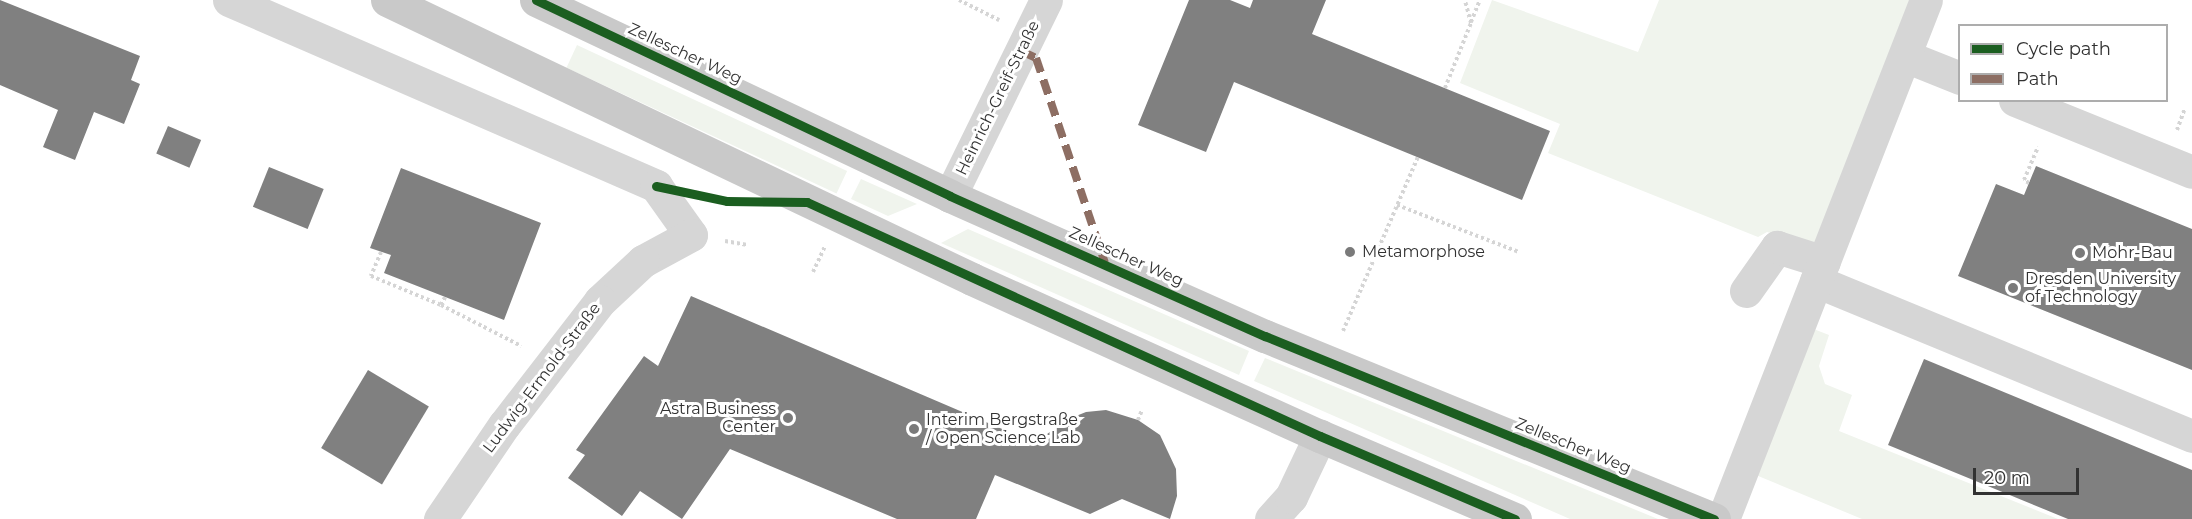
<!DOCTYPE html>
<meta charset="utf-8">
<style>
body{margin:0}
#map{position:relative;width:2192px;height:519px;overflow:hidden;background:#fff;font-family:Montserrat,sans-serif}
div>[style]{position:absolute}
.green>*{inset:0;background:#f0f4ed;transform-origin:0 0}
.building>*{inset:0;background:#808080;transform-origin:0 0}
.path>*{height:4px;margin-top:-2px;transform-origin:0;background:repeating-linear-gradient(90deg,#d5d5d5 0 3px,transparent 0 6px)}
.minor>*{height:33px;margin:-16.5px;padding:0 16.5px;transform-origin:16.5px;border-radius:16.5px;background:#d6d6d6}
.major>*{height:33px;margin:-16.5px;padding:0 16.5px;transform-origin:16.5px;border-radius:16.5px;background:#c9c9c9}
.quiet>*{height:8px;margin-top:-4px;transform-origin:0;background:repeating-linear-gradient(90deg,#8d6e63 0 15px,transparent 0 23px)}
.cycleway>*{height:9px;margin:-4.5px;padding:0 4.5px;transform-origin:4.5px;border-radius:4.5px;background:#1b5e20}
.dots>*{width:16px;height:16px;translate:-50% -50%;box-sizing:border-box;border:3px solid #fff;border-radius:50%}
span{translate:-50% -50%;white-space:nowrap;text-align:center;line-height:1.15;-webkit-text-stroke:6px #fff;paint-order:stroke}
.street-label{font-size:16px;color:#323232}
.poi-label{font-size:16px;color:#323232}
.left{translate:0 -50%;text-align:left}
.right{translate:-100% -50%;text-align:right}
.legend{position:absolute;left:1958px;top:24px;width:210px;height:78px;box-sizing:border-box;background:#fff;border:2px solid #adadad;margin:0;padding:8px 10px;list-style:none;font-size:18px;color:#323232}
.legend li{display:flex;align-items:center;gap:12px;height:30px}
.legend b{width:30px;border:2px solid #adadad}
.scale{position:absolute;left:1973px;top:468px;width:106px;height:27px;box-sizing:border-box;border:3px solid #323232;border-top:0;padding-left:8px;font-size:18px;line-height:21px;white-space:nowrap;color:#323232;-webkit-text-stroke:4px #fff;paint-order:stroke}
</style>
<div id="map">
<div class="green">
<i style="clip-path:polygon(1492px 0,1638px 52px,1659px 0,1911px 0,1816px 247px,1767px 232px,1758px 237px,1548px 153px,1560px 124px,1460px 83px)"></i>
<i style="left:577px;top:45px;width:298px;height:25px;rotate:25deg"></i>
<i style="clip-path:polygon(861px 179px,917px 204px,888px 216px,851px 199px)"></i>
<i style="clip-path:polygon(968px 229px,1249px 351px,1239px 375px,941px 243px)"></i>
<i style="clip-path:polygon(1811px 328px,1829px 335px,1819px 366px,1825px 384px,1852px 395px,1839px 431px,2058px 519px,1862px 519px,1751px 473px)"></i>
<i style="clip-path:polygon(1265px 358px,1658px 519px,1570px 519px,1254px 381px)"></i>
</div>
<div class="building">
<i style="clip-path:polygon(0 0,140px 56px,131px 80px,140px 84px,124px 124px,94px 112px,75px 160px,43px 147px,58px 110px,0 85px)"></i>
<i style="clip-path:polygon(1189px 0,1230px 0,1250px 8px,1253px 0,1326px 0,1312px 34px,1550px 131px,1522px 200px,1234px 82px,1206px 152px,1138px 125px)"></i>
<i style="left:168px;top:126px;width:36px;height:30px;rotate:23deg"></i>
<i style="clip-path:polygon(2036px 166px,2192px 229px,2192px 370px,1958px 276px,1996px 184px,2024px 195px)"></i>
<i style="left:269px;top:167px;width:59px;height:43px;rotate:22deg"></i>
<i style="clip-path:polygon(401px 168px,541px 223px,504px 320px,384px 273px,391px 255px,370px 248px)"></i>
<i style="clip-path:polygon(691px 296px,1035px 443px,1066px 420px,1086px 412px,1106px 410px,1138px 420px,1160px 435px,1176px 469px,1177px 496px,1170px 519px,1122px 499px,1090px 514px,995px 475px,976px 519px,897px 519px,730px 449px,682px 519px,640px 491px,622px 516px,568px 478px,585px 455px,576px 450px,644px 356px,658px 366px)"></i>
<i style="clip-path:polygon(1924px 359px,2192px 470px,2192px 519px,2068px 519px,1888px 445px)"></i>
<i style="left:368px;top:370px;width:71px;height:91px;rotate:31deg"></i>
</div>
<div class="path">
<i style="left:959px;top:0;width:45px;rotate:26.6deg"></i>
<i style="left:1471px;top:22px;width:24px;rotate:-68deg"></i>
<i style="left:1445px;top:88px;width:70px;rotate:-68.2deg"></i>
<i style="left:1471px;top:23px;width:24px;rotate:-105deg"></i>
<i style="left:2177px;top:130px;width:23px;rotate:-70deg"></i>
<i style="left:2029px;top:183px;width:6px;rotate:-149deg"></i>
<i style="left:2024px;top:180px;width:36px;rotate:-67deg"></i>
<i style="left:1397px;top:205px;width:131px;rotate:21.1deg"></i>
<i style="left:725px;top:241px;width:23px;rotate:10deg"></i>
<i style="left:381px;top:252px;width:26px;rotate:113deg"></i>
<i style="left:371px;top:276px;width:76px;rotate:22.5deg"></i>
<i style="left:441px;top:305px;width:90px;rotate:27.1deg"></i>
<i style="left:813px;top:272px;width:29px;rotate:-65deg"></i>
<i style="left:441px;top:305px;width:9px;rotate:-63deg"></i>
<i style="left:1343px;top:331px;width:189px;rotate:-66.7deg"></i>
<i style="left:1138px;top:420px;width:11px;rotate:-68deg"></i>
</div>
<div class="minor">
<i style="left:229px;top:0;width:466px;rotate:23.5deg"></i>
<i style="left:656px;top:186px;width:60px;rotate:54.5deg"></i>
<i style="left:691px;top:235px;width:55px;rotate:151.6deg"></i>
<i style="left:643px;top:261px;width:59px;rotate:137.1deg"></i>
<i style="left:600px;top:301px;width:157px;rotate:127.7deg"></i>
<i style="left:504px;top:425px;width:114px;rotate:124.2deg"></i>
<i style="left:1905px;top:56px;width:59px;rotate:21.8deg"></i>
<i style="left:2015px;top:100px;width:191px;rotate:22.1deg"></i>
<i style="left:950px;top:196px;width:218px;rotate:-63.9deg"></i>
<i style="left:1816px;top:281px;width:407px;rotate:22.4deg"></i>
<i style="left:1746px;top:291px;width:54px;rotate:-54.8deg"></i>
<i style="left:1777px;top:247px;width:49px;rotate:17.7deg"></i>
<i style="left:1271px;top:519px;width:30px;rotate:-48deg"></i>
<i style="left:1291px;top:497px;width:68px;rotate:-64.6deg"></i>
<i style="left:1723px;top:519px;width:557px;rotate:-68.64deg"></i>
</div>
<div class="major">
<i style="left:387px;top:0;width:648px;rotate:25.5deg"></i>
<i style="left:972px;top:279px;width:382px;rotate:24.3deg"></i>
<i style="left:1320px;top:436px;width:212px;rotate:23.1deg"></i>
<i style="left:536px;top:0;width:458px;rotate:25.3deg"></i>
<i style="left:950px;top:196px;width:345px;rotate:24deg"></i>
<i style="left:1265px;top:336px;width:485px;rotate:22.2deg"></i>
</div>
<div class="quiet">
<i style="left:1021px;top:51px;width:17px;rotate:25deg"></i>
<i style="left:1036px;top:58px;width:216px;rotate:71.4deg"></i>
</div>
<div class="cycleway">
<i style="left:536px;top:0;width:458px;rotate:25.3deg"></i>
<i style="left:950px;top:196px;width:345px;rotate:24deg"></i>
<i style="left:1265px;top:336px;width:485px;rotate:22.2deg"></i>
<i style="left:656px;top:186px;width:73px;rotate:11.9deg"></i>
<i style="left:727px;top:201px;width:80px;rotate:0.7deg"></i>
<i style="left:807px;top:202px;width:564px;rotate:24.52deg"></i>
<i style="left:1320px;top:436px;width:212px;rotate:23.1deg"></i>
</div>
<div class="dots">
<i style="left:1350px;top:252px;background:#7a7a7a"></i>
<i style="left:2080px;top:253px;background:#7a7a7a"></i>
<i style="left:2013px;top:288px;background:#7a7a7a"></i>
<i style="left:788px;top:418px;background:#7a7a7a"></i>
<i style="left:914px;top:429px;background:#7a7a7a"></i>
</div>
<div class="street-label">
<span style="left:685px;top:54px;rotate:25deg">Zellescher Weg</span>
<span style="left:998px;top:98px;rotate:-64deg">Heinrich-Greif-Straße</span>
<span style="left:1126px;top:257px;rotate:24deg">Zellescher Weg</span>
<span style="left:542px;top:378px;rotate:-53deg">Ludwig-Ermold-Straße</span>
<span style="left:1573px;top:446px;rotate:22deg">Zellescher Weg</span>
</div>
<div class="poi-label">
<span class="left" style="left:1362px;top:252px">Metamorphose</span>
<span class="left" style="left:2092px;top:253px">Mohr-Bau</span>
<span class="left" style="left:2025px;top:288px">Dresden University<br>of Technology</span>
<span class="right" style="left:776px;top:418px">Astra Business<br>Center</span>
<span class="left" style="left:926px;top:429px">Interim Bergstraße<br>/ Open Science Lab</span>
</div>
<ul class="legend">
<li><b style="height:8px;background:#1b5e20"></b>Cycle path</li>
<li><b style="height:8px;background:#8d6e63"></b>Path</li>
</ul>
<div class="scale">20 m</div>
</div>
